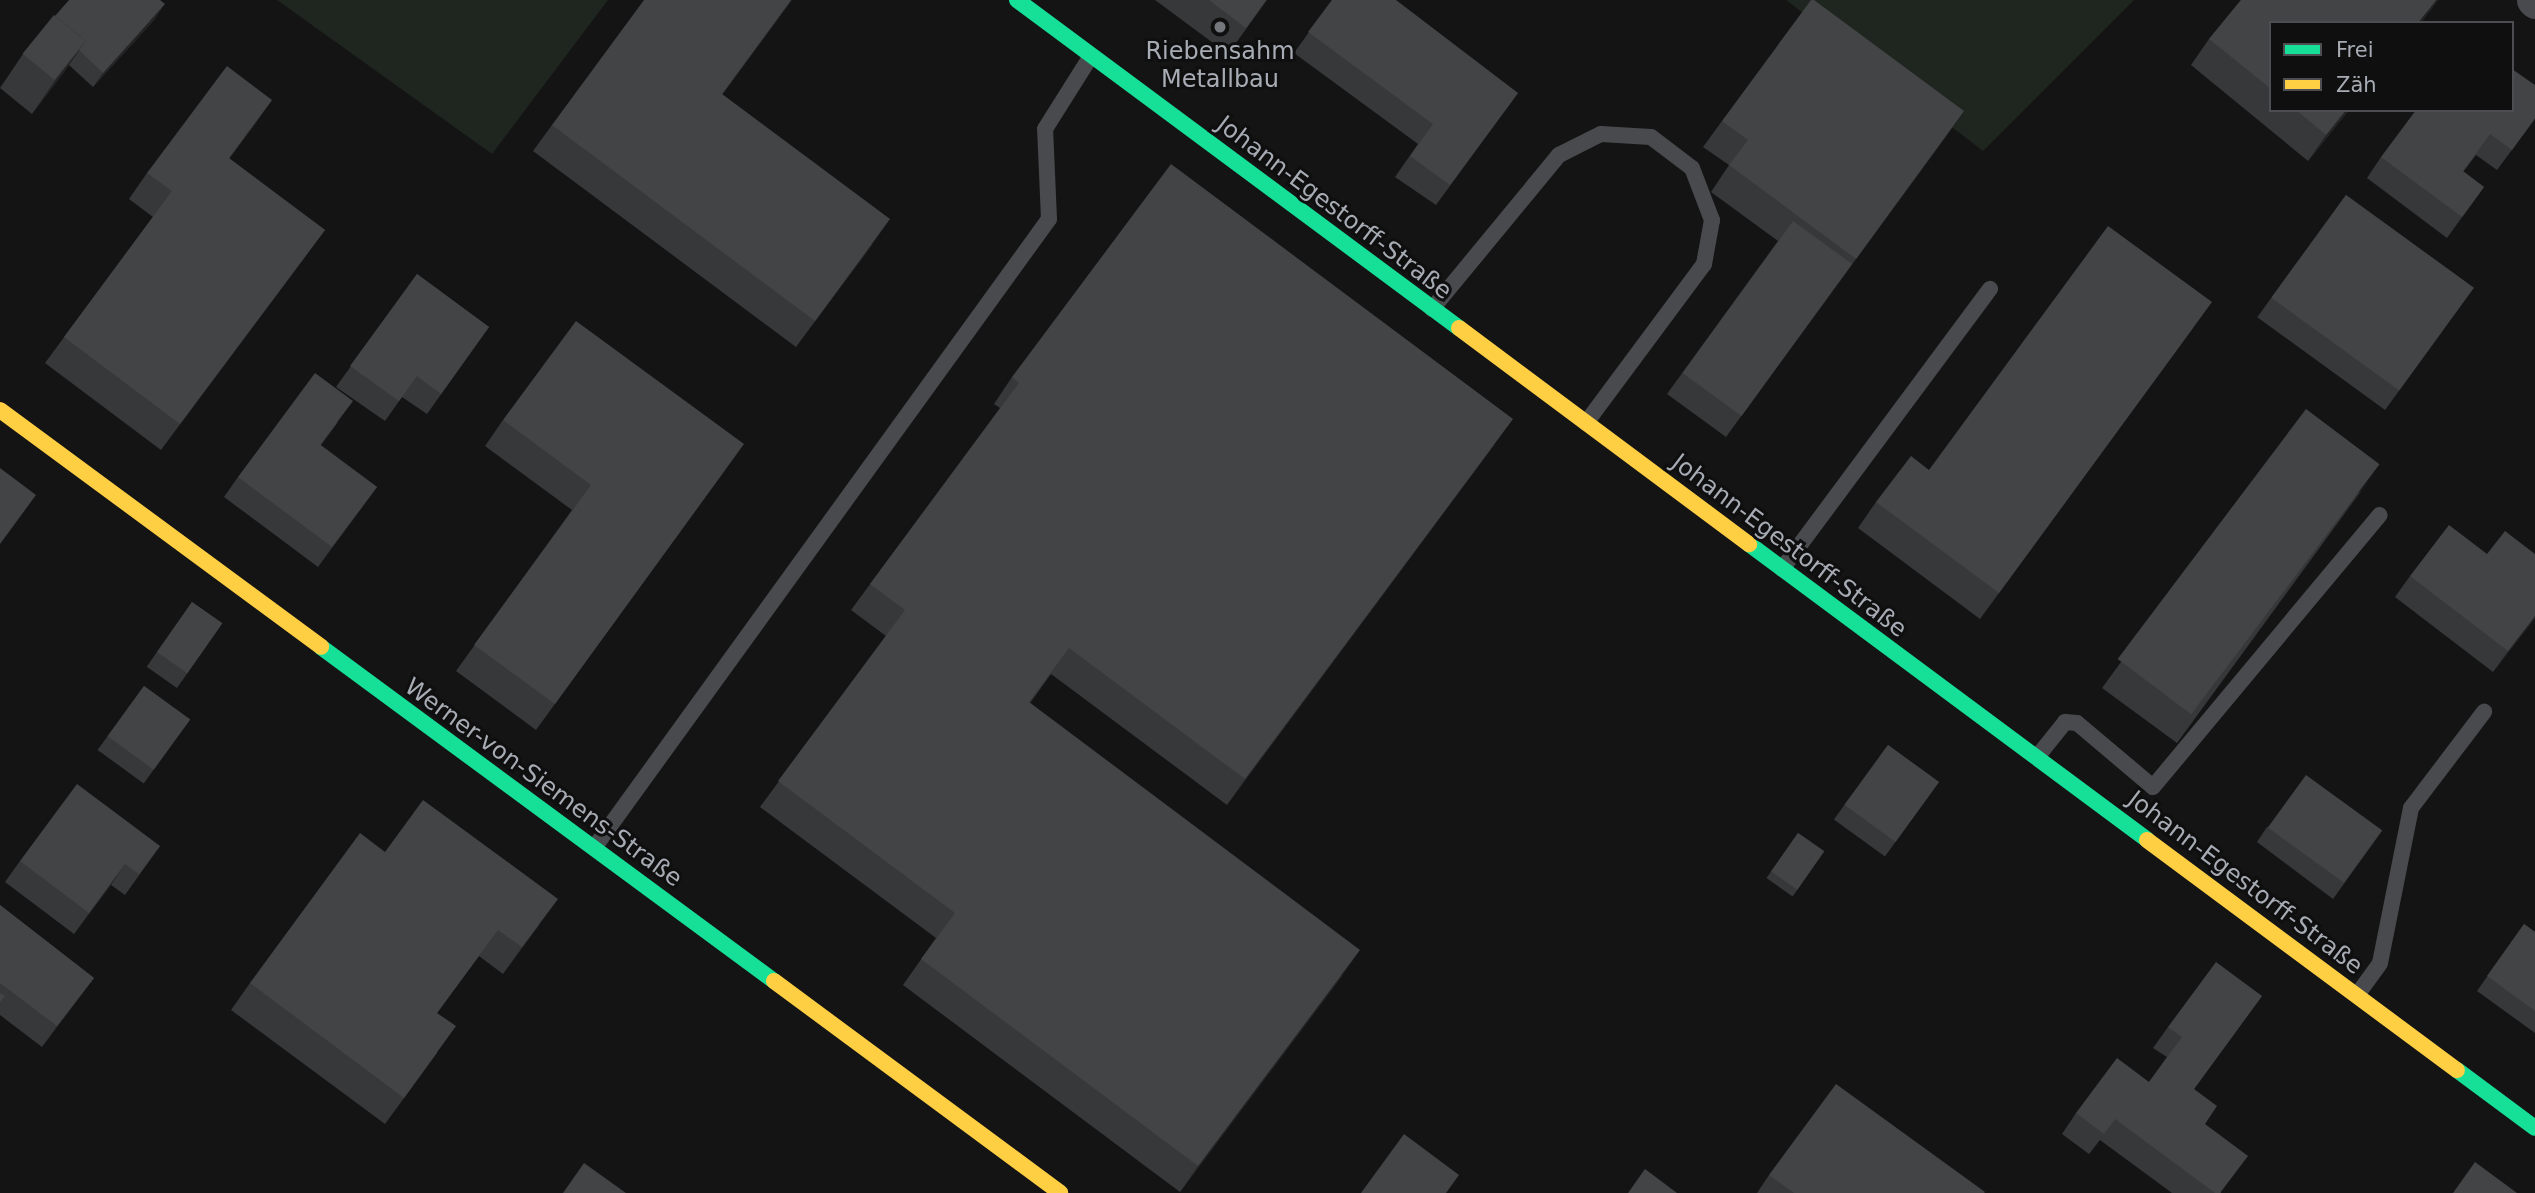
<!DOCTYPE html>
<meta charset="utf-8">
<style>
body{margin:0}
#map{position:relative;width:2535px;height:1193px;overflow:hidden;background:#141415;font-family:"DejaVu Sans",sans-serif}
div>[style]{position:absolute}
.green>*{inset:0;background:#1f251f}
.lane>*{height:16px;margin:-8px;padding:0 8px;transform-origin:8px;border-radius:8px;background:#494a4d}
.street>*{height:33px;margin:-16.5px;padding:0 16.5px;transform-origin:16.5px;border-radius:16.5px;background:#494a4d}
.fast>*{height:16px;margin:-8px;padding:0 8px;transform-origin:8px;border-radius:8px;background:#16e098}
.slow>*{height:16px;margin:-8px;padding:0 8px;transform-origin:8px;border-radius:8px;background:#ffcf43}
.wall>*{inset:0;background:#373839;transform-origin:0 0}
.shaded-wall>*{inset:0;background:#242425}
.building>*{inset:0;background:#434446;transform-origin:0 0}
.dots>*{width:19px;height:19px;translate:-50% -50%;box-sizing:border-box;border:4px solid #0f0f10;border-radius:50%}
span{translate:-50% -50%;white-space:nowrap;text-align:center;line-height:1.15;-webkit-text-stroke:6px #0f0f10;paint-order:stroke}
.poi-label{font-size:24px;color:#a7acb4}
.street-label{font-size:24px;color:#a7acb4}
.legend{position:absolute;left:2269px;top:21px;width:245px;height:91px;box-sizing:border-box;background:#0f0f10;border:2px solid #4c4e52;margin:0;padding:9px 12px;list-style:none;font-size:21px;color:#a7acb4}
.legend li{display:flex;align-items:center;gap:14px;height:35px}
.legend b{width:35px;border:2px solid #4c4e52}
</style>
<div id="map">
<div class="green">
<i style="clip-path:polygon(277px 0,608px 0,492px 154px)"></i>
<i style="clip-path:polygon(1786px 0,2134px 0,1983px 151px)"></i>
</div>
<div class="lane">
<i style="left:1432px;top:309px;width:200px;rotate:-50.5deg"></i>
<i style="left:1559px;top:155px;width:47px;rotate:-26.6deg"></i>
<i style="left:1601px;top:134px;width:50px;rotate:3.4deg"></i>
<i style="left:1651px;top:137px;width:51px;rotate:37.1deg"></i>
<i style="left:1692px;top:168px;width:56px;rotate:69deg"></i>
<i style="left:1712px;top:220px;width:45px;rotate:100.3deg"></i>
<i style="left:1704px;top:264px;width:198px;rotate:126.6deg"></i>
<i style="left:1782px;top:569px;width:349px;rotate:-53.4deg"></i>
<i style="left:2037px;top:757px;width:45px;rotate:-51.3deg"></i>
<i style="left:2065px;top:722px;width:12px;rotate:5deg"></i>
<i style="left:2077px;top:723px;width:99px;rotate:40.1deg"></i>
<i style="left:2153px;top:787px;width:354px;rotate:-50.2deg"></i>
<i style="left:594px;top:848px;width:776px;rotate:-54.12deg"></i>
<i style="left:1049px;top:219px;width:90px;rotate:-92.5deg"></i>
<i style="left:1045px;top:129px;width:86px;rotate:-57.8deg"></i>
<i style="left:2357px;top:995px;width:39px;rotate:-54deg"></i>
<i style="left:2380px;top:963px;width:158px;rotate:-78.7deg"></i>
<i style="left:2411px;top:808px;width:121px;rotate:-52.8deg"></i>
</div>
<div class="street">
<i style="left:2533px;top:0;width:3px;rotate:45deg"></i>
</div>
<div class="fast">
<i style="left:1017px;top:0;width:550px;rotate:36.58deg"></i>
<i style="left:1749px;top:544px;width:496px;rotate:36.6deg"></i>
<i style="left:321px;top:647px;width:563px;rotate:36.4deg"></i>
<i style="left:2457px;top:1070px;width:97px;rotate:36.6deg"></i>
</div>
<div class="slow">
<i style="left:1459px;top:328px;width:362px;rotate:36.7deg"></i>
<i style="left:0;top:410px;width:399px;rotate:36.4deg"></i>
<i style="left:2147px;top:840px;width:386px;rotate:36.6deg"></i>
<i style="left:774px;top:981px;width:356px;rotate:36.5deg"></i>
</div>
<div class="wall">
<i style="clip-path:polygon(792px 0,722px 95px,872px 245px,796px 347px,533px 151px,552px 125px)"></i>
<i style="clip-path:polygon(1155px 0,1267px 0,1228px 54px)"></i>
<i style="clip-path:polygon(1332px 0,1518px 93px,1436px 205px,1395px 177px,1418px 144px,1294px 53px)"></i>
<i style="clip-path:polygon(2241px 0,2438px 0,2429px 12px,2271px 23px,2271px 110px,2349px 110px,2308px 161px,2191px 65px,2209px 39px)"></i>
<i style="clip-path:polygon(155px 19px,93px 87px,69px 65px,32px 114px,0 88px,23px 54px)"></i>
<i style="clip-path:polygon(272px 100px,229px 159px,325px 230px,161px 450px,45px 363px,153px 217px,129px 199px,147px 173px)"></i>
<i style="clip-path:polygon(1964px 111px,1726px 437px,1667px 394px,1778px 241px,1711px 192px,1729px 165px,1703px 147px,1722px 121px)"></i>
<i style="clip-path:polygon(2535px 119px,2497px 170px,2476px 155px,2463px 172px,2484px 187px,2447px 238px,2367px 178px,2381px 157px)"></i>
<i style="left:2346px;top:195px;width:158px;height:151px;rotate:36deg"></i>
<i style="clip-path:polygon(417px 274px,489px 327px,427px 414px,402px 397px,385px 421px,336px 387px)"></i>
<i style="clip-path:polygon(2193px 328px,1980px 619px,1858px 528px,1876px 502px,1929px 470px)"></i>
<i style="clip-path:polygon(1012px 377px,1494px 445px,1227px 805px,1051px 674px,1030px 703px,1342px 976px,1180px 1192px,903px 985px,936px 938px,760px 807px,886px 636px,851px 610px,1000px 408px,994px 404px)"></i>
<i style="clip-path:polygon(503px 420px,725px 470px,536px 730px,456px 671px,572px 510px,485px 446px)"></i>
<i style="clip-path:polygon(338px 422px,321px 445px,377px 487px,318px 567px,224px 497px,238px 477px)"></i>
<i style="clip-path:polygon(2362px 490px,2177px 743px,2102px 688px,2121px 662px)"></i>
<i style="clip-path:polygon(2410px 576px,2535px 618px,2493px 672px,2395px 597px)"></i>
<i style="left:192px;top:602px;width:37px;height:79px;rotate:35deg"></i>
<i style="left:144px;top:686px;width:57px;height:79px;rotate:36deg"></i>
<i style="left:1888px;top:745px;width:63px;height:92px;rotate:36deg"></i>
<i style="clip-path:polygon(2267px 827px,2382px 831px,2333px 899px,2257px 842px)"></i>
<i style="left:1798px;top:833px;width:32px;height:55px;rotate:35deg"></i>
<i style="clip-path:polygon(160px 846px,125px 895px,111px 885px,74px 934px,5px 882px,20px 861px)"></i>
<i style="clip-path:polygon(385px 852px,539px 925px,503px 974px,479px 956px,437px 1013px,437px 1053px,385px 1124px,231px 1010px,250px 983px)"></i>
<i style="clip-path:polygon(0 905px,94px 978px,42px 1047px,0 1015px)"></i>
<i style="clip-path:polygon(2524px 924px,2535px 932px,2535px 1033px,2477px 991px)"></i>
<i style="clip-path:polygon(2262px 996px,2194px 1089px,2205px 1124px,2221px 1193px,2172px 1193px,2100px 1140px,2089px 1154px,2062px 1134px,2076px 1113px,2149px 1082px,2167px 1057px,2153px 1048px,2168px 1027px)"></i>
<i style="clip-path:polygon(1769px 1175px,1984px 1193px,1757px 1193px)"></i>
</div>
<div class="shaded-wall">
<i style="clip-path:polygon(791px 0,792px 0,703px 121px,722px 94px)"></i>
<i style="clip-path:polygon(2436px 0,2438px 0,2429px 12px,2421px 23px,2418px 23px)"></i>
<i style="clip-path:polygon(165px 4px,155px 19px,93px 87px,103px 73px)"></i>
<i style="clip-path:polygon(86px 41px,62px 75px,32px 114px,56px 79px)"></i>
<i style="clip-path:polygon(272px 100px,254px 126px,210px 184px,229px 158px)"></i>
<i style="clip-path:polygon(2346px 110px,2349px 110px,2308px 161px,2326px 135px)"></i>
<i style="clip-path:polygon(1964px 111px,1946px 137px,1726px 437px,1741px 416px)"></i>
<i style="clip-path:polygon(2484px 187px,2470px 207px,2447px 238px,2462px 217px)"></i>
<i style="clip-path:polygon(890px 219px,872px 245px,796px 347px,815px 321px)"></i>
<i style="clip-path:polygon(325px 230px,306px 256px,161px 450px,180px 424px)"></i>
<i style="clip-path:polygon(1513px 419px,1494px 445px,1227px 805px,1245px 779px)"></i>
<i style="clip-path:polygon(2380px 464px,2362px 490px,2177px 743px,2196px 717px)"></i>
<i style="clip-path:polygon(377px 487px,362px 508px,318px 567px,332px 547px)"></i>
<i style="clip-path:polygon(2535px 616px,2535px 618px,2493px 672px,2508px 651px)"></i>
<i style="clip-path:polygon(125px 864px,111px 885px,74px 934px,89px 913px)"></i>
<i style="clip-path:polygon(558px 899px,539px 925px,503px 974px,522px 947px)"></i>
<i style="clip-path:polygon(1360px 950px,1342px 976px,1180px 1192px,1198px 1166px)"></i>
<i style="clip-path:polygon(94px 978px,79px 998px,42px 1047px,57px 1026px)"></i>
</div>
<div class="building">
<i style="clip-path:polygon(69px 0,160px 0,165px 4px,103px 73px,79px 50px,86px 41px,55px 16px)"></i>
<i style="clip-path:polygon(644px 0,791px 0,722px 94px,890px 219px,815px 321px,552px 125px)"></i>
<i style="clip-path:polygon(1209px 0,1266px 0,1246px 28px)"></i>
<i style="clip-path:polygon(1332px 0,1396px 0,1518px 93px,1450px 185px,1410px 156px,1433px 124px,1308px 32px)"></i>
<i style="clip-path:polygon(1811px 0,1814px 0,1964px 111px,1856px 259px,1729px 165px,1748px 140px,1722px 121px)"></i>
<i style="clip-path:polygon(2241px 0,2436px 0,2418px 23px,2271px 23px,2271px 89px,2209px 39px)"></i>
<i style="left:54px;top:15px;width:41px;height:50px;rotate:39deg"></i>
<i style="clip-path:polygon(227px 66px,272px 100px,229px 158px,325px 230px,180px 424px,64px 337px,172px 191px,147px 173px)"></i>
<i style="clip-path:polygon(2512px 69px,2535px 85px,2535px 118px,2512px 150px,2490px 134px,2463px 171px,2484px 187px,2462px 217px,2381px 157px,2416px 110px,2512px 110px)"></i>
<i style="clip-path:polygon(2296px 110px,2346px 110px,2326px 135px)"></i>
<i style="clip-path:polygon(1171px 164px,1513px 419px,1245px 779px,1069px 648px,1029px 702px,1360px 950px,1198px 1166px,921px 959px,955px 913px,778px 781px,905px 610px,870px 584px,1019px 383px,1012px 377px)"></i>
<i style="left:2346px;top:195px;width:158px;height:127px;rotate:36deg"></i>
<i style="left:1793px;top:221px;width:73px;height:188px;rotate:36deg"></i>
<i style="clip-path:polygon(2108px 226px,2212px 302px,1999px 593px,1876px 502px,1911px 456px,1929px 470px)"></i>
<i style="clip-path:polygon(417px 274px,489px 327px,441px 394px,417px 376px,399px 401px,350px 366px)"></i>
<i style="clip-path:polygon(576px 321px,744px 444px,555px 704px,474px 645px,591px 485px,503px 420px)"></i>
<i style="clip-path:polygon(315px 373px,353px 401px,320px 445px,377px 487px,332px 547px,238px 477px)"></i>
<i style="left:2306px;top:409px;width:92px;height:313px;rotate:37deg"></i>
<i style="clip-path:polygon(0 468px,36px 495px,0 544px)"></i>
<i style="clip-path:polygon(2449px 525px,2487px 554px,2505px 531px,2535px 554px,2535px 616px,2508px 651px,2410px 576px)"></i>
<i style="left:192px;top:602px;width:37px;height:61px;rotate:35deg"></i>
<i style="left:144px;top:686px;width:57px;height:62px;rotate:36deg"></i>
<i style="left:1888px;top:745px;width:63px;height:74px;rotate:36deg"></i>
<i style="left:2306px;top:775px;width:94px;height:65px;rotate:36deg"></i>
<i style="clip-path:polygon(77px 784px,160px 846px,139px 874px,125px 864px,89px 913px,20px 861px)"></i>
<i style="clip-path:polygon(423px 800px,558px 899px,522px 947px,498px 930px,437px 1013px,456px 1026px,404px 1098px,250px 983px,360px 833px,385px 852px)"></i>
<i style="left:1798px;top:833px;width:32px;height:47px;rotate:35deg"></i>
<i style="clip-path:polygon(0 905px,94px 978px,57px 1026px,0 983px)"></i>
<i style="clip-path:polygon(2524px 924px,2535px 932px,2535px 1011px,2487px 976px)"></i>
<i style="clip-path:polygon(2216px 962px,2262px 996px,2194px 1089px,2217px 1106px,2205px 1124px,2248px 1156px,2220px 1193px,2215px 1193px,2115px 1119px,2104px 1134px,2076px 1113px,2117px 1058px,2149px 1082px,2182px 1037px,2168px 1027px)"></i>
<i style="clip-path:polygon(0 993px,5px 996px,0 1002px)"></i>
<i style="clip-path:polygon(1836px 1084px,1985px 1192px,1984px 1193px,1794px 1193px,1769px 1175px)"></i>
<i style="clip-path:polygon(1404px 1134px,1459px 1175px,1446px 1193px,1361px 1193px)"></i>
<i style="clip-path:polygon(2475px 1162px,2517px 1193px,2453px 1193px)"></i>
<i style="clip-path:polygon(584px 1163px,626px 1193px,563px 1193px)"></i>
<i style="clip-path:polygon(1645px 1169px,1677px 1193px,1628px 1193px)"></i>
</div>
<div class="dots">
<i style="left:1220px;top:27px;background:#74777c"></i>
</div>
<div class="poi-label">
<span style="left:1220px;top:66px">Riebensahm<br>Metallbau</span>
</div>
<div class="street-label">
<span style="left:1334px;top:208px;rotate:37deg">Johann-Egestorff-Straße</span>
<span style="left:1789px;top:546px;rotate:37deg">Johann-Egestorff-Straße</span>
<span style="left:543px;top:783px;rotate:36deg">Werner-von-Siemens-Straße</span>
<span style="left:2245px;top:883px;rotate:37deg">Johann-Egestorff-Straße</span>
</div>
<ul class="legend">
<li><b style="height:9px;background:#16e098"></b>Frei</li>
<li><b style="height:9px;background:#ffcf43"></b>Zäh</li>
</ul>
</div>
